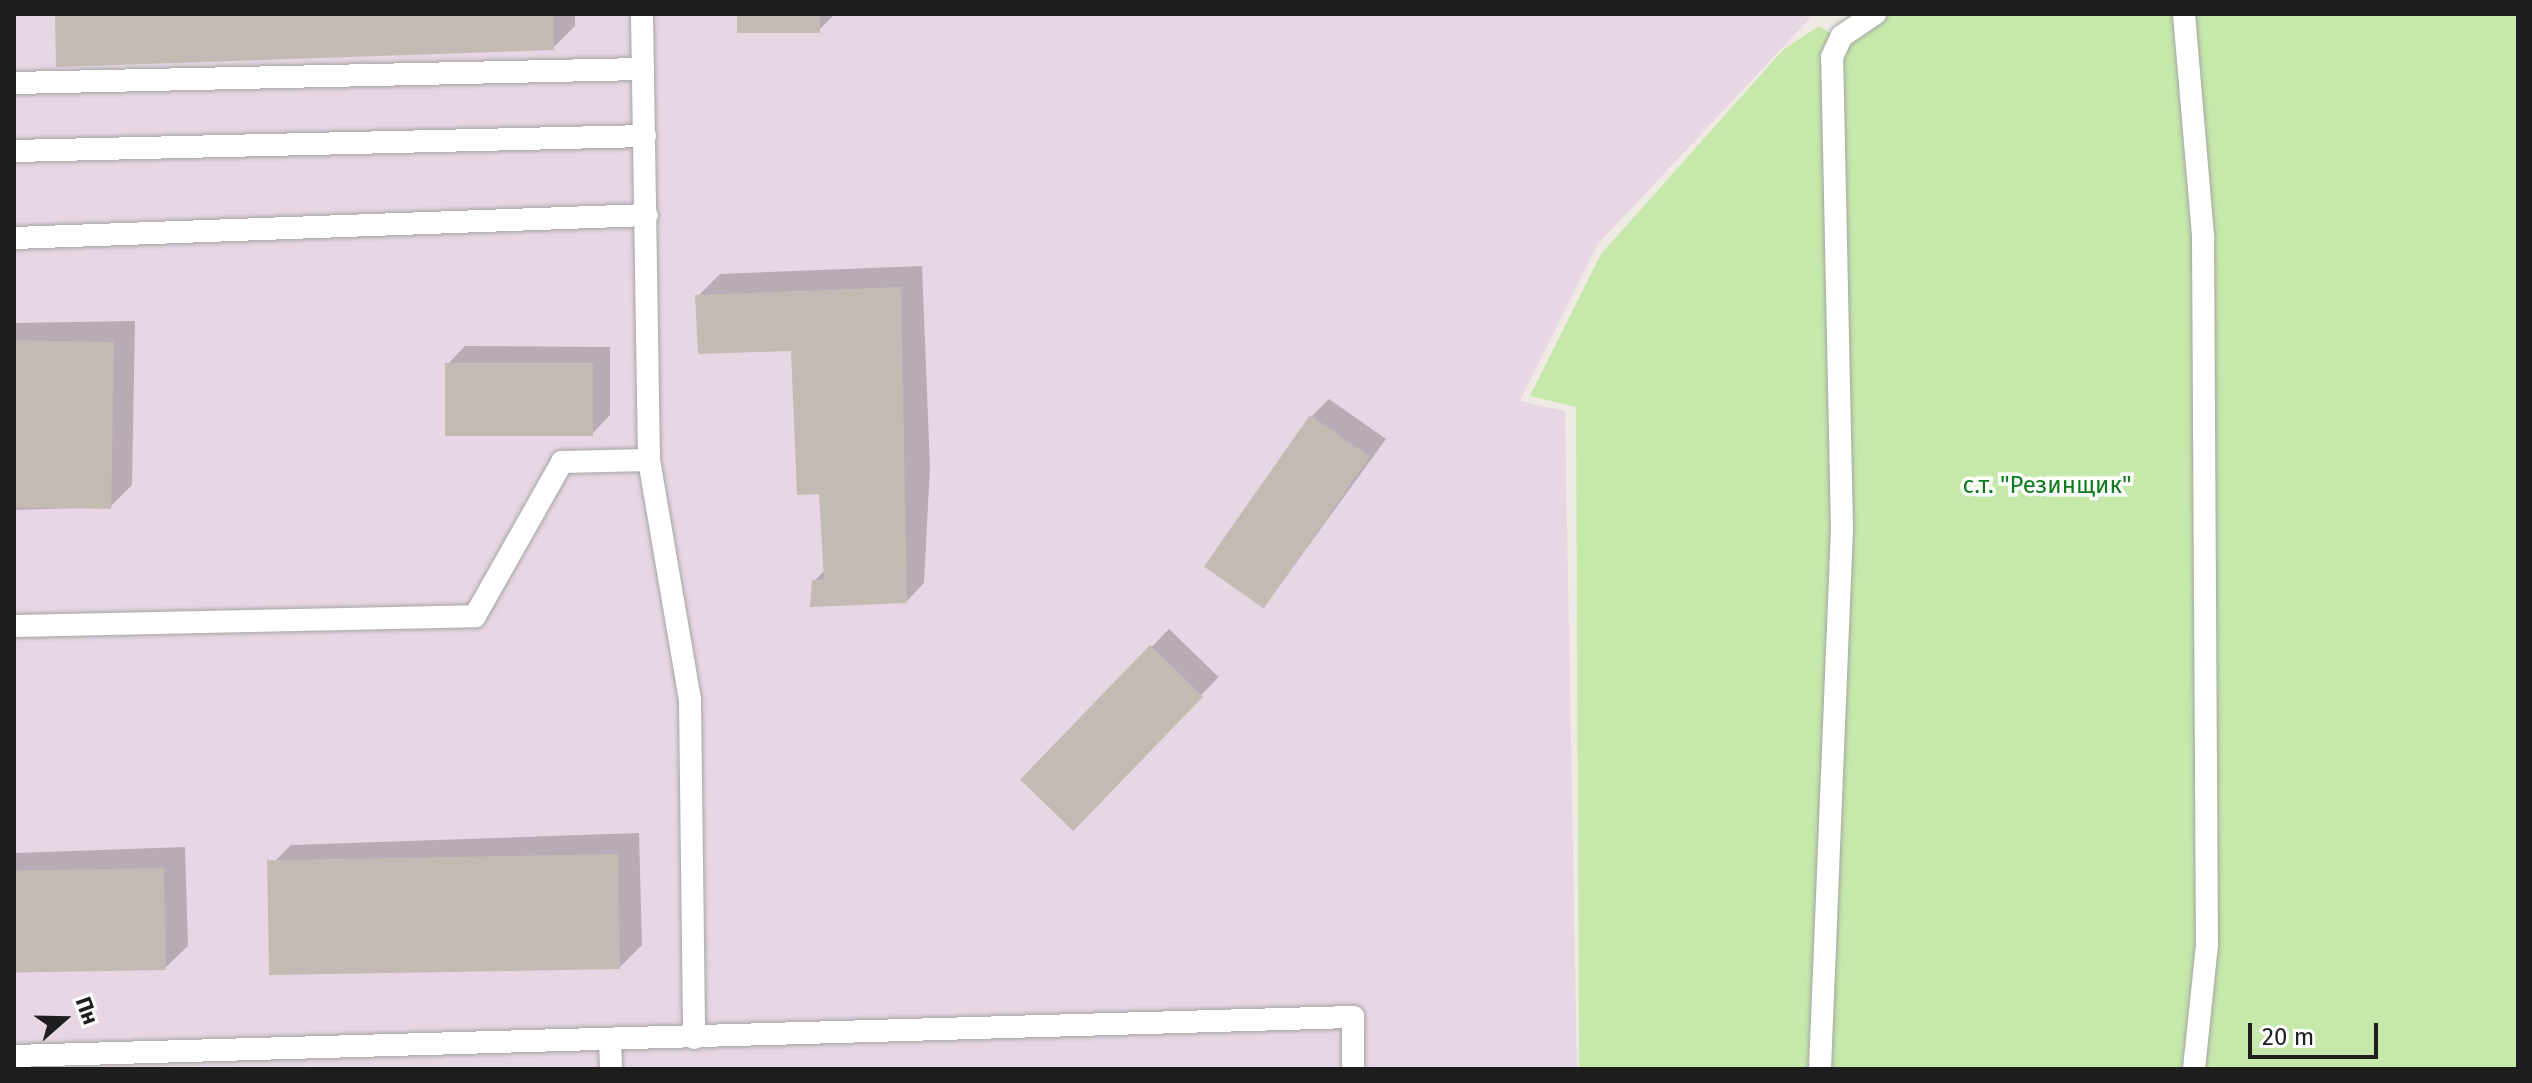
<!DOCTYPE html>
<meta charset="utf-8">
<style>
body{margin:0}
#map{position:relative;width:2532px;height:1083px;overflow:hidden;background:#efebe4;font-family:"Fira Sans",sans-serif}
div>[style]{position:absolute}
.industrial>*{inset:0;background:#e8d6e4}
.grass>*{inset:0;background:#c6e8aa}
.shadow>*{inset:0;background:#0003;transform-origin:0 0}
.building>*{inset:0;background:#c3bbb3;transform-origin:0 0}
.roads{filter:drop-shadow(0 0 2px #a5a5a5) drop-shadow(0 0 2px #a5a5a5)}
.lane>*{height:22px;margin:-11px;padding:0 11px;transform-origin:11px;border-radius:11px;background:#fff}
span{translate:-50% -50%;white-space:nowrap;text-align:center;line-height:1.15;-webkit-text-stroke:7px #fff;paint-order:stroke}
.park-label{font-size:24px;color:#0d7b1a}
.frame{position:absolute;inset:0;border:16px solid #1e1e1e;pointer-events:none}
.north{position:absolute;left:24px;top:979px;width:80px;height:80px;-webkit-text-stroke:6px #fff;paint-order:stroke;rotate:70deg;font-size:22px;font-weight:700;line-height:32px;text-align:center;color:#1e1e1e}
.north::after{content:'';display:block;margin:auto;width:28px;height:36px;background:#1e1e1e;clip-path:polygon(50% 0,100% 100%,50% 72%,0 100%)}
.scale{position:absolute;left:2248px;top:1023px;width:130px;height:36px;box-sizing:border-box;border:4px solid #1e1e1e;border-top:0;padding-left:10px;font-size:24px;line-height:28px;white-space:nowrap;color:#1e1e1e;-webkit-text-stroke:6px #fff;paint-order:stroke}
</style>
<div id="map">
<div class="industrial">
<i style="clip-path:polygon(14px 14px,1814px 14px,1598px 244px,1520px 401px,1565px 411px,1577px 1069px,14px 1069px)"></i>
</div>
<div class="grass">
<i style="clip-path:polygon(1888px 14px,2518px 14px,2518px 1069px,1579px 1069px,1576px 407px,1530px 396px,1601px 254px,1783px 50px,1819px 26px,1847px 44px)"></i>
</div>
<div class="shadow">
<i style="clip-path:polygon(57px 14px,575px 14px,575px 26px,553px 48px)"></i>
<i style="clip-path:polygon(739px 14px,835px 14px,820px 29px)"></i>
<i style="clip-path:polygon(922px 266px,930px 467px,924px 583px,907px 601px,814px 581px,826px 569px,821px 492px,793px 349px,698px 296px,720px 274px)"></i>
<i style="clip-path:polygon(135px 321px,132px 485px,110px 507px,14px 510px,14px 323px)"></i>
<i style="clip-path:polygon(465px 346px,610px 347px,610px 415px,593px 433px,448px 364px)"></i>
<i style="clip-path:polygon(1329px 399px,1386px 439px,1264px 607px,1312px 416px)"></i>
<i style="left:1169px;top:629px;width:69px;height:210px;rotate:44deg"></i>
<i style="clip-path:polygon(639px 833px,642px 945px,620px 967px,269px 867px,291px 845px)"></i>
<i style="clip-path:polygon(185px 847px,188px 946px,165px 968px,14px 972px,14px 853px)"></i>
</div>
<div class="building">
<i style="clip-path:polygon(55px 14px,553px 14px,554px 50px,56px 67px)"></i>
<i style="left:737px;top:14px;width:83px;height:19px"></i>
<i style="clip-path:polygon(901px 287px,907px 603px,810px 607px,812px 580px,824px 580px,819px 494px,797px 495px,791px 351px,698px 354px,695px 295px)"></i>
<i style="left:114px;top:342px;width:167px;height:100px;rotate:91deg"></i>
<i style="left:445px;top:363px;width:148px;height:73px"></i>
<i style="left:1310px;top:415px;width:73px;height:185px;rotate:35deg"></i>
<i style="left:1150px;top:645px;width:74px;height:187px;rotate:44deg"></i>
<i style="left:618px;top:854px;width:115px;height:351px;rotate:89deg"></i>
<i style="left:164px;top:868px;width:102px;height:150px;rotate:89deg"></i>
</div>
<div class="roads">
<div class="lane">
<i style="left:642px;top:14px;width:446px;rotate:89.1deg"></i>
<i style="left:649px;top:460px;width:242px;rotate:80.3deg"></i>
<i style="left:690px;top:699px;width:339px;rotate:89.3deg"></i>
<i style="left:2184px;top:14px;width:224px;rotate:85.1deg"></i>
<i style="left:2203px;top:237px;width:708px;rotate:89.68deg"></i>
<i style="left:2207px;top:945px;width:125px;rotate:96deg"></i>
<i style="left:14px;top:83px;width:629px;rotate:-1.28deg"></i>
<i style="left:14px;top:151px;width:631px;rotate:-1.36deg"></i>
<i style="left:14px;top:238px;width:633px;rotate:-2.08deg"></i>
<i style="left:14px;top:626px;width:461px;rotate:-1.2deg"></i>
<i style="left:475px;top:616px;width:177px;rotate:-60.5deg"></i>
<i style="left:562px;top:462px;width:87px;rotate:-1.3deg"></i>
<i style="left:610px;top:1039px;width:30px;rotate:88deg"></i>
<i style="left:14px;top:1056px;width:1340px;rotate:-1.67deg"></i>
<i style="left:1353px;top:1017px;width:52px;rotate:90deg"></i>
<i style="left:1820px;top:1069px;width:540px;rotate:-87.67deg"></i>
<i style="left:1842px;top:529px;width:472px;rotate:-91.2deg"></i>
<i style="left:1832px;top:57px;width:23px;rotate:-65deg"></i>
<i style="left:1842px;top:36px;width:40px;rotate:-34deg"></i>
</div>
</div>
<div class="park-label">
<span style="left:2047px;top:486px">с.т. "Резинщик"</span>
</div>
<div class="frame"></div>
<div class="north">Пн</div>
<div class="scale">20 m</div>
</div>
